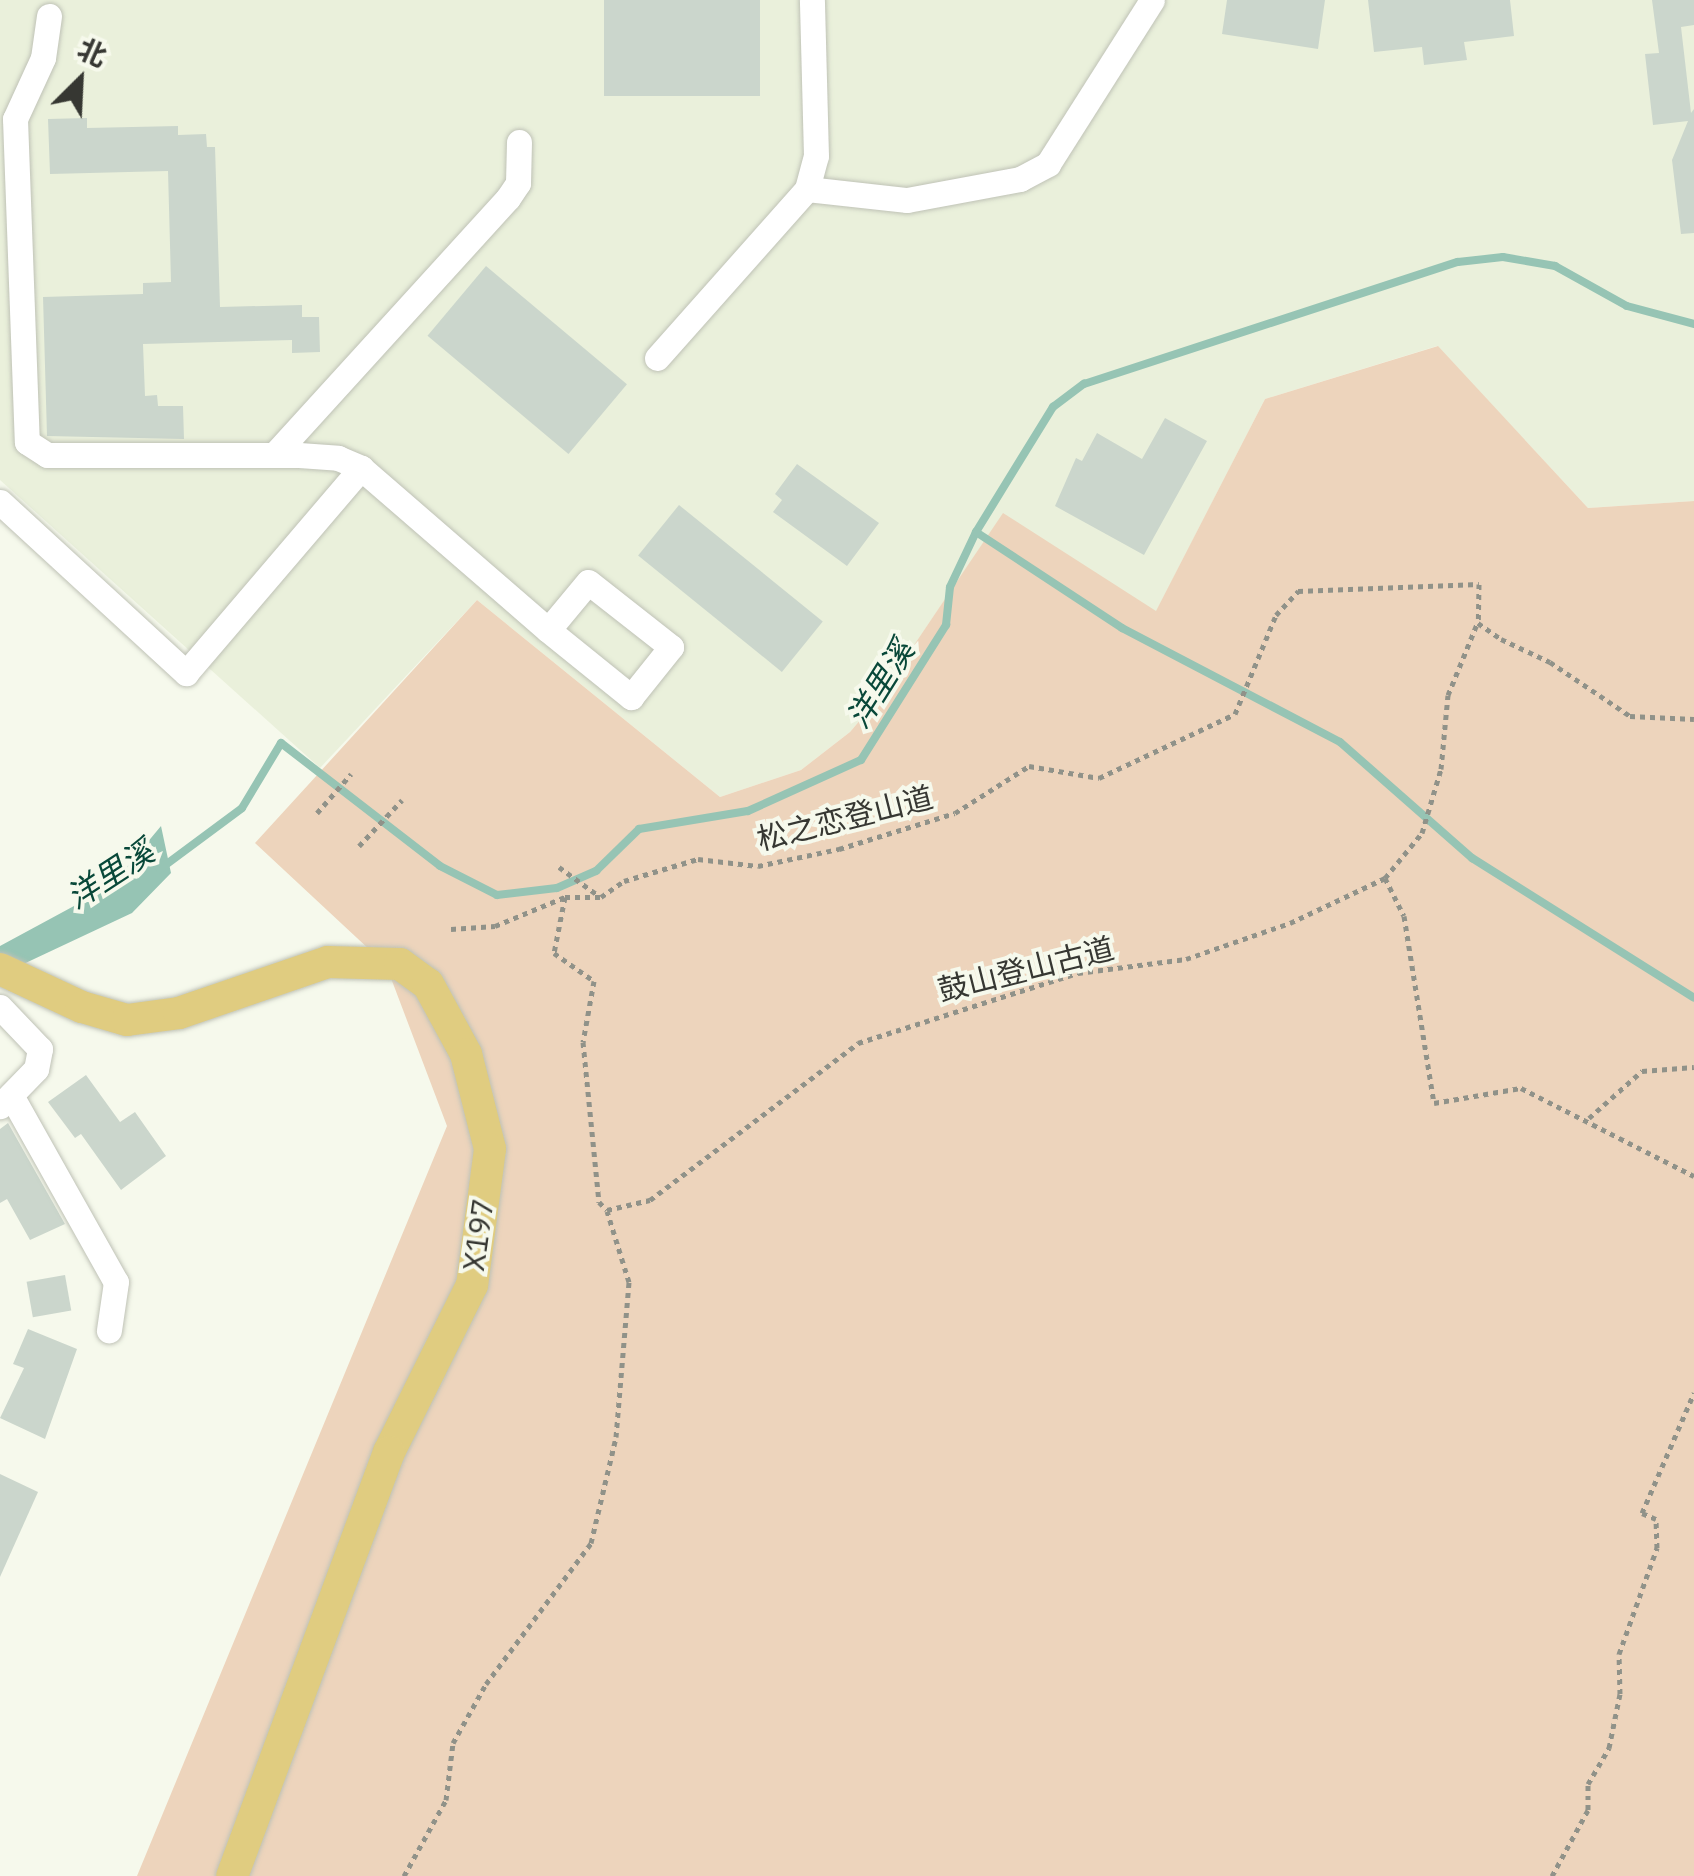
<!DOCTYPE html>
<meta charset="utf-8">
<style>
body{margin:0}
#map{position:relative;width:1694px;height:1876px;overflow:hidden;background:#f6f9ec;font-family:"IBM Plex Sans","Noto Sans SC",sans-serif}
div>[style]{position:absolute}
.built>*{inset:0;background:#eaf0db}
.green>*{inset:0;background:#edd4bc}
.water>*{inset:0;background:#96c4b4}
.stream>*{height:8px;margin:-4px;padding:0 4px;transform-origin:4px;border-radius:4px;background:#96c4b4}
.building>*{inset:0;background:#cbd6cc;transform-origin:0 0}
.path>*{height:5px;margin-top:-2.5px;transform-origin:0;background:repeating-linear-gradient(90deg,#909289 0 5px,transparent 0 10px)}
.roads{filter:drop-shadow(0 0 2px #bfc2b6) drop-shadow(0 0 2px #bfc2b6)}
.minor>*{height:25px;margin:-12.5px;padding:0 12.5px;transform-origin:12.5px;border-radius:12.5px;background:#fff}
.major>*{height:32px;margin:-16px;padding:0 16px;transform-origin:16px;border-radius:16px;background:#e0cc80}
span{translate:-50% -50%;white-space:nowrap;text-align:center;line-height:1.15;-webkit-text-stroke:8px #f6f9ec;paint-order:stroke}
.street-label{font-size:30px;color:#363732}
.water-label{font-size:32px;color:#084839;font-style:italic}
.north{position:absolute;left:30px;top:30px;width:100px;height:100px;-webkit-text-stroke:8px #f6f9ec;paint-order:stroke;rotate:24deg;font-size:28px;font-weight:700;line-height:40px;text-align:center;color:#363732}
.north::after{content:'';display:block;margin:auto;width:35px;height:45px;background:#363732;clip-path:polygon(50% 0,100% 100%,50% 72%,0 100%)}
</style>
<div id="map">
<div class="built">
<i style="clip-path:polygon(0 0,1694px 0,1694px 501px,1588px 508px,1437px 346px,1265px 399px,1156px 612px,1003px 514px,877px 700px,850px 732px,801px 770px,720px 797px,477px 600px,320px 768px,0 480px)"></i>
</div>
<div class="green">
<i style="clip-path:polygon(1438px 346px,1588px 508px,1694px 501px,1694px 1876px,137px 1876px,447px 1126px,386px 965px,255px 843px,477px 600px,720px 797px,801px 770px,850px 732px,877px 700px,1003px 513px,1156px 611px,1265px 399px)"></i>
</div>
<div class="water">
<i style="clip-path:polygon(161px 826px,171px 873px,132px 913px,0 975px,0 946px,111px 886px)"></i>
</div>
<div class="stream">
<i style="left:976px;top:532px;width:147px;rotate:-58.4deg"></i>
<i style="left:1053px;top:407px;width:39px;rotate:-37deg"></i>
<i style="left:1084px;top:384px;width:393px;rotate:-18.1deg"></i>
<i style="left:1458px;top:262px;width:45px;rotate:-6.3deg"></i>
<i style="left:1503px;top:257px;width:53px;rotate:9.8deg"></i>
<i style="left:1555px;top:266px;width:82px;rotate:29.1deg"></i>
<i style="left:1627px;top:306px;width:69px;rotate:15deg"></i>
<i style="left:160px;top:869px;width:102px;rotate:-36.6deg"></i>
<i style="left:242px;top:808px;width:76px;rotate:-59deg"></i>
<i style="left:281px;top:743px;width:201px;rotate:37.7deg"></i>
<i style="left:440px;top:866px;width:64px;rotate:27deg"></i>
<i style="left:497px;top:895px;width:60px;rotate:-6.7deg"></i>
<i style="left:557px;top:888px;width:43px;rotate:-23.6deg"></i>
<i style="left:596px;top:871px;width:60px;rotate:-44.3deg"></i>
<i style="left:639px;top:829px;width:110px;rotate:-9.4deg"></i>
<i style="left:748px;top:811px;width:124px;rotate:-24.3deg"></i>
<i style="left:861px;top:760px;width:160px;rotate:-57.8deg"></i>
<i style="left:946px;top:625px;width:38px;rotate:-84deg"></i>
<i style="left:950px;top:587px;width:61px;rotate:-64.7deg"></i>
<i style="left:976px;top:532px;width:175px;rotate:33.3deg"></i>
<i style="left:1122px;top:628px;width:246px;rotate:27.6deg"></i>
<i style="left:1340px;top:742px;width:176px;rotate:41.3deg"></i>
<i style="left:1472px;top:858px;width:262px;rotate:32.2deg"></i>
</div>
<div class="building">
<i style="left:604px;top:0;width:156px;height:96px"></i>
<i style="clip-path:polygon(1227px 0,1325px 0,1318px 49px,1222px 34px)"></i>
<i style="clip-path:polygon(1368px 0,1510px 0,1514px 36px,1464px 42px,1467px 60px,1424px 65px,1422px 47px,1374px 52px)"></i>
<i style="clip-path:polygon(1652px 0,1694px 0,1694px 25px,1681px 27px,1691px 113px,1694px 109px,1694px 233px,1681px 234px,1672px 160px,1688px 121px,1653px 125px,1645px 54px,1659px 53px)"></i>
<i style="clip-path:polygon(87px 118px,87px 128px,178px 126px,178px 135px,206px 134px,207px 147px,215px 147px,220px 307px,302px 305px,302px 317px,319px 317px,320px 352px,292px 353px,292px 340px,143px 344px,145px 396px,157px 395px,158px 406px,183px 406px,184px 439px,47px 436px,43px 297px,143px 294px,143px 283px,171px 282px,168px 171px,50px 174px,48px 119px)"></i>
<i style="left:486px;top:266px;width:184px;height:91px;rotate:40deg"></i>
<i style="clip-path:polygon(1165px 418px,1207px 441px,1144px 555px,1055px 506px,1076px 458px,1082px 461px,1097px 433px,1142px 459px)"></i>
<i style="clip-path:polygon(797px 464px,879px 523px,847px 566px,773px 512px,782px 500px,775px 494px)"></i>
<i style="left:679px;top:505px;width:185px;height:65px;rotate:39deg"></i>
<i style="clip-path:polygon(86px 1075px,120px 1122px,135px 1112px,166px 1156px,121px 1190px,81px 1134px,75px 1138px,48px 1102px)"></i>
<i style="clip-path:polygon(8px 1123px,65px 1224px,30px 1240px,7px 1199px,0 1203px,0 1129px)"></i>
<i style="left:65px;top:1275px;width:36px;height:39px;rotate:80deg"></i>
<i style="clip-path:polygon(28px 1329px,77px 1349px,45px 1439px,0 1418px,24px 1368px,13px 1364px)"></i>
<i style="clip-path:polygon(0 1474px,38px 1492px,0 1577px)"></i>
</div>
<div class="path">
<i style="left:317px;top:813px;width:52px;rotate:-48.9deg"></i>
<i style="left:359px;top:846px;width:63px;rotate:-46.9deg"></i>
<i style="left:559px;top:867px;width:49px;rotate:35.9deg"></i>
<i style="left:1385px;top:878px;width:58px;rotate:-50.6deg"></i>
<i style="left:1422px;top:833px;width:67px;rotate:-73.5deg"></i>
<i style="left:1441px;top:769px;width:74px;rotate:-84.6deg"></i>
<i style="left:1448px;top:695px;width:77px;rotate:-67.8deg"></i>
<i style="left:565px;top:897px;width:57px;rotate:101.1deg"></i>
<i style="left:554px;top:953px;width:49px;rotate:35deg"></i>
<i style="left:594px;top:981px;width:62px;rotate:100.2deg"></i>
<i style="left:583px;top:1042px;width:161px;rotate:84.3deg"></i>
<i style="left:599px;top:1202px;width:11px;rotate:45deg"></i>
<i style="left:607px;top:1210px;width:44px;rotate:-13.1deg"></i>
<i style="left:650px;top:1200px;width:261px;rotate:-37deg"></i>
<i style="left:858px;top:1043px;width:231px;rotate:-17.7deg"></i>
<i style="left:1078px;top:973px;width:109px;rotate:-7.4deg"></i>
<i style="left:1186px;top:959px;width:110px;rotate:-19.1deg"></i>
<i style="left:1290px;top:923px;width:105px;rotate:-25.3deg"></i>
<i style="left:1385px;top:878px;width:42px;rotate:63.4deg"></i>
<i style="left:1404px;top:916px;width:189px;rotate:80.9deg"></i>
<i style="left:1434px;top:1103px;width:88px;rotate:-9.8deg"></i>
<i style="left:1521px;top:1088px;width:194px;rotate:27deg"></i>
<i style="left:451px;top:929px;width:44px;rotate:-3.9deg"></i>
<i style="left:495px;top:926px;width:76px;rotate:-22.5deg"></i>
<i style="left:565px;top:897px;width:36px"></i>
<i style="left:601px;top:897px;width:28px;rotate:-35deg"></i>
<i style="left:624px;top:881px;width:77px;rotate:-16.6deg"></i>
<i style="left:698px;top:859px;width:60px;rotate:6.7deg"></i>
<i style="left:758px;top:866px;width:83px;rotate:-11.9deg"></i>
<i style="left:839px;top:849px;width:121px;rotate:-17.2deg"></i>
<i style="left:955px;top:813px;width:88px;rotate:-32.4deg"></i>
<i style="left:1029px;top:766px;width:71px;rotate:9.7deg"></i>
<i style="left:1099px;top:778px;width:150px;rotate:-25.2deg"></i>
<i style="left:1235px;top:714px;width:107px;rotate:-67.5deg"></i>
<i style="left:1276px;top:615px;width:33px;rotate:-47deg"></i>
<i style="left:1298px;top:591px;width:181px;rotate:-2.2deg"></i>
<i style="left:1479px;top:584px;width:39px;rotate:91deg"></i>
<i style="left:1478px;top:623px;width:28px;rotate:35deg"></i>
<i style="left:1501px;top:639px;width:54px;rotate:25.1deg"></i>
<i style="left:1550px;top:662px;width:97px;rotate:34deg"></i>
<i style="left:1630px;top:716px;width:64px;rotate:2.7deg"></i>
<i style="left:1589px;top:1118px;width:71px;rotate:-41.6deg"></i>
<i style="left:1642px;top:1071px;width:52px;rotate:-4.4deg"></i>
<i style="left:404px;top:1876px;width:87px;rotate:-61.1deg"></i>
<i style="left:446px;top:1800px;width:57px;rotate:-83deg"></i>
<i style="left:453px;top:1743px;width:68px;rotate:-60.8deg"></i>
<i style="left:486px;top:1684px;width:176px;rotate:-53.3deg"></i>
<i style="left:591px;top:1543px;width:109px;rotate:-76.7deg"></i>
<i style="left:616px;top:1437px;width:156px;rotate:-85.2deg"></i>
<i style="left:629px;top:1282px;width:74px;rotate:-107.2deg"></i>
<i style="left:1552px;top:1876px;width:75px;rotate:-61.4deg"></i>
<i style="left:1588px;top:1810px;width:26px;rotate:-90deg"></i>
<i style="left:1588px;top:1784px;width:42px;rotate:-59.7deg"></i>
<i style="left:1609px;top:1748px;width:55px;rotate:-78.5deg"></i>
<i style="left:1620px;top:1694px;width:40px;rotate:-91.4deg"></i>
<i style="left:1619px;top:1654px;width:113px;rotate:-70.3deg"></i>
<i style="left:1657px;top:1548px;width:29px;rotate:-92deg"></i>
<i style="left:1656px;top:1519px;width:15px;rotate:-157deg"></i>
<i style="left:1642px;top:1513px;width:131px;rotate:-66.6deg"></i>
</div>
<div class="roads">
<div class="minor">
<i style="left:49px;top:16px;width:42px;rotate:98.1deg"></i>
<i style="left:43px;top:58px;width:67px;rotate:114.7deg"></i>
<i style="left:15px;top:119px;width:323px;rotate:87.9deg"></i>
<i style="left:27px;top:442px;width:24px;rotate:33deg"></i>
<i style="left:47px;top:455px;width:252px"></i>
<i style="left:299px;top:455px;width:39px;rotate:4deg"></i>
<i style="left:338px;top:458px;width:25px;rotate:23deg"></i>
<i style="left:807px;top:189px;width:101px;rotate:6.3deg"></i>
<i style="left:907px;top:200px;width:115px;rotate:-10.5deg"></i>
<i style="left:1020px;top:179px;width:32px;rotate:-28deg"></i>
<i style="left:1048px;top:164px;width:194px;rotate:-57.6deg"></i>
<i style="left:657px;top:358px;width:226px;rotate:-48.4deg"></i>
<i style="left:807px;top:189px;width:34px;rotate:-75deg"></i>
<i style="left:816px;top:156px;width:156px;rotate:-91.5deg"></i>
<i style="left:275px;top:454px;width:346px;rotate:-47.7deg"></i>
<i style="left:508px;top:198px;width:18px;rotate:-56deg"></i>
<i style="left:518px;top:183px;width:41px;rotate:-88.6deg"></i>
<i style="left:0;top:502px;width:253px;rotate:42.6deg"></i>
<i style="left:186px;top:673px;width:270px;rotate:-49.5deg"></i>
<i style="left:361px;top:468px;width:247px;rotate:40.9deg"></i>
<i style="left:548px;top:630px;width:107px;rotate:38.9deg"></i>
<i style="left:631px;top:697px;width:64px;rotate:-51.3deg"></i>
<i style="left:671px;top:647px;width:105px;rotate:-141.9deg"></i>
<i style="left:588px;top:582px;width:62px;rotate:129.8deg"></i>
<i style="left:0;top:1007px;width:58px;rotate:46.4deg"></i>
<i style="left:40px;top:1049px;width:20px;rotate:101deg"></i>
<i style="left:36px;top:1069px;width:52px;rotate:134.2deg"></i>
<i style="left:12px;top:1097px;width:212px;rotate:60.7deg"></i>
<i style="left:116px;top:1282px;width:49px;rotate:98.3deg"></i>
</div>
<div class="major">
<i style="left:0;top:969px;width:90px;rotate:24.9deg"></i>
<i style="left:82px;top:1007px;width:47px;rotate:16.1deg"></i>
<i style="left:127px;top:1020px;width:52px;rotate:-7.7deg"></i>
<i style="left:179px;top:1013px;width:157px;rotate:-18.9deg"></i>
<i style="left:328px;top:962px;width:72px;rotate:1.6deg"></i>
<i style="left:400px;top:964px;width:34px;rotate:36deg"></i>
<i style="left:428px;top:984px;width:80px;rotate:61.5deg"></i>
<i style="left:466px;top:1054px;width:98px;rotate:75.8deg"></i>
<i style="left:490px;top:1149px;width:137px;rotate:97.5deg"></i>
<i style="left:472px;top:1285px;width:186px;rotate:116.4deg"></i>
<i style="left:389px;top:1452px;width:452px;rotate:110.3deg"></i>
</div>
</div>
<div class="street-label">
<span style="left:845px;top:818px;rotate:-14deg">松之恋登山道</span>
<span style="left:1026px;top:969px;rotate:-14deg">鼓山登山古道</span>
<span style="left:478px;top:1235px;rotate:-82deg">X197</span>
</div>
<div class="water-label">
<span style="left:880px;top:684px;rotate:-58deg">洋里溪</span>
<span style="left:110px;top:874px;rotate:-33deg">洋里溪</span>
</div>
<div class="north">北</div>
</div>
